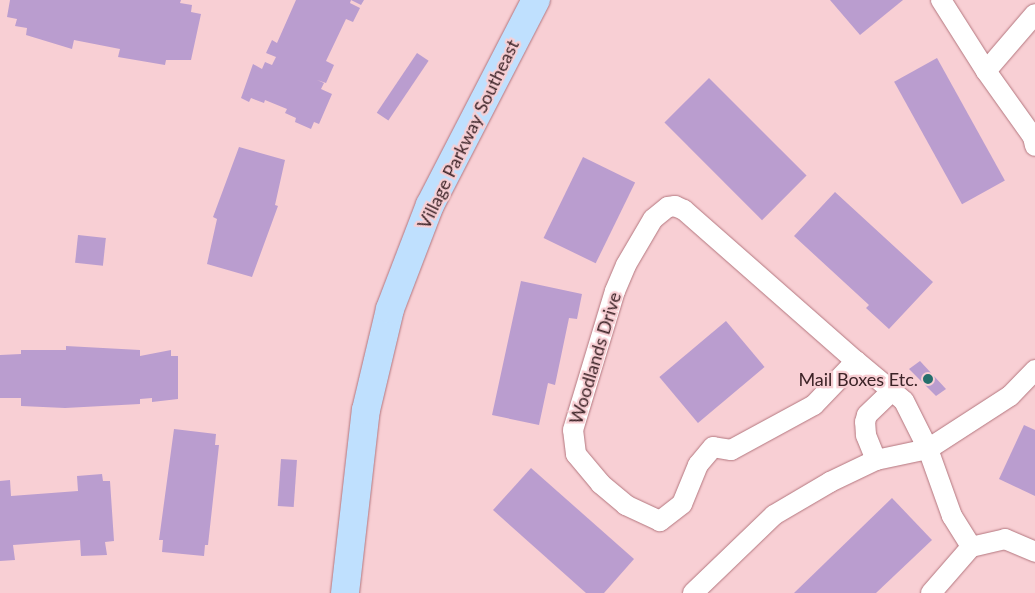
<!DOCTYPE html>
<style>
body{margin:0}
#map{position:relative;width:1035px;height:593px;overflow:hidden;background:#f8cfd4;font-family:Lato,sans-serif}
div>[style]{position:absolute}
.building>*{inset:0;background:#ba9dcf;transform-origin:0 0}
.roads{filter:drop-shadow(0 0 1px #b3767e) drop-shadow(0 0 1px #b3767e)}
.street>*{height:20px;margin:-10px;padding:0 10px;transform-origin:10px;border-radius:10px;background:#fff}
.secondary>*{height:28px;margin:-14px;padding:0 14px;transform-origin:14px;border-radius:14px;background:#bfe0fe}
.dots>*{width:14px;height:14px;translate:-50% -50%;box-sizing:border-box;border:2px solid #f8cfd4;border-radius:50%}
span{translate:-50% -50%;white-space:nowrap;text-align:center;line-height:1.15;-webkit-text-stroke:4.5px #f8cfd4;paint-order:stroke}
.street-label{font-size:18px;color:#3c2327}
.poi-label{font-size:18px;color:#3c2327}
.right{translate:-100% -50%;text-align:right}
</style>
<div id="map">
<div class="building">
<i style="clip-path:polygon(10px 0,181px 0,180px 3px,192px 5px,191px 12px,201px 14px,191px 60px,166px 60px,165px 65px,118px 57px,120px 49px,74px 40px,72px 49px,26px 35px,27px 28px,15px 26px,17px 19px,7px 17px)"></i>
<i style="clip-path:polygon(296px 0,364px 0,361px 5px,351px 0,350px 3px,360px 8px,353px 22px,346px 19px,326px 61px,334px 65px,326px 83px,317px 80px,324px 83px,321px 89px,332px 94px,319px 124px,314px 122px,311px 129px,295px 122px,296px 118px,285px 113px,287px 109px,265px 100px,264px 103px,251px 98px,249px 102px,241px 98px,253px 64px,262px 69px,265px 62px,272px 65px,276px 57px,266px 53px,272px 40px,277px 43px)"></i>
<i style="clip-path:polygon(830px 0,903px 0,860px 35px)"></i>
<i style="left:417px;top:53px;width:14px;height:72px;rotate:34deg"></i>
<i style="left:937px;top:58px;width:140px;height:49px;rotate:61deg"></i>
<i style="left:709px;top:78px;width:138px;height:63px;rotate:45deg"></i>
<i style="clip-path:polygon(239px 147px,285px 160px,275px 205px,278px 206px,252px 277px,207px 264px,217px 219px,213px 217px)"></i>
<i style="left:583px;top:157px;width:58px;height:90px;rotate:26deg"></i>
<i style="clip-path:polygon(835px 192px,933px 282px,889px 329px,866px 308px,869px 305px,794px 236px)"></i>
<i style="left:78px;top:235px;width:28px;height:28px;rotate:6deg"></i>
<i style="clip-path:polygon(521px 281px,582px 294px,577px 319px,569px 318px,555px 385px,548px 383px,539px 425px,492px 415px)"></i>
<i style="left:726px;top:321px;width:60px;height:87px;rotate:50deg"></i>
<i style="clip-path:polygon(66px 346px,140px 350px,140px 356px,171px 350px,171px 356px,178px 356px,178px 399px,152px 402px,152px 398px,140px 399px,140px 404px,65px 408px,21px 406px,21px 398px,0 398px,0 355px,21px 354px,21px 350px,66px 350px)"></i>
<i style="clip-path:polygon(920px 361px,946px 389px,936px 396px,909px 369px)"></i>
<i style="clip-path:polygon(1024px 425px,1035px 430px,1035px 496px,999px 479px)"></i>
<i style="clip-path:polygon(174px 429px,216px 434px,215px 445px,219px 445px,208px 545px,205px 545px,204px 556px,162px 552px,163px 540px,159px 540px)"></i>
<i style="left:281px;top:459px;width:16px;height:47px;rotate:4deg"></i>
<i style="clip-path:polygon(531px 468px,634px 559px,604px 593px,586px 593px,493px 510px)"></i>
<i style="clip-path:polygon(102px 474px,103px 481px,110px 481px,114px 541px,105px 542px,107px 555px,81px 556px,80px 540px,13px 545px,15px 560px,0 561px,0 481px,10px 480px,11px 496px,78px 491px,77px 476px)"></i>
<i style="clip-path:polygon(892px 498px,932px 540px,876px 593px,794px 593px)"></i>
</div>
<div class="roads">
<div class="street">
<i style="left:941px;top:0;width:84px;rotate:57.6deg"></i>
<i style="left:986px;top:71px;width:75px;rotate:-49.3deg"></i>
<i style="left:986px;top:71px;width:81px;rotate:54.5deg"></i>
<i style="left:1033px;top:137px;width:9px;rotate:77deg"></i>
<i style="left:675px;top:206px;width:10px;rotate:24deg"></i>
<i style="left:684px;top:210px;width:229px;rotate:41.3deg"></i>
<i style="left:856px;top:361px;width:61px;rotate:133.7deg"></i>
<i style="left:814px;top:405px;width:94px;rotate:151.5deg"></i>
<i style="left:731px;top:450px;width:18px;rotate:-171deg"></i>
<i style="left:713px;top:447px;width:23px;rotate:130deg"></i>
<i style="left:698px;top:465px;width:42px;rotate:112.3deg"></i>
<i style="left:682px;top:504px;width:28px;rotate:142deg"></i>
<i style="left:660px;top:521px;width:38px;rotate:-155deg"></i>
<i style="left:626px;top:505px;width:33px;rotate:-140deg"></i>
<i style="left:601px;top:484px;width:39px;rotate:-130deg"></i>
<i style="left:576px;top:454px;width:24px;rotate:-97deg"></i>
<i style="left:573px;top:430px;width:145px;rotate:-73.2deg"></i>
<i style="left:615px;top:291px;width:28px;rotate:-67deg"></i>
<i style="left:626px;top:265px;width:53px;rotate:-59.6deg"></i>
<i style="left:653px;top:219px;width:19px;rotate:-39deg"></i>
<i style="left:668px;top:207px;width:7px;rotate:-8deg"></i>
<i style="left:856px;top:361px;width:62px;rotate:39.8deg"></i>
<i style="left:904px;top:401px;width:54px;rotate:63.4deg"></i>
<i style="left:928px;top:449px;width:71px;rotate:70.3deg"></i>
<i style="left:952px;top:516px;width:36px;rotate:58deg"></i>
<i style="left:876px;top:460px;width:27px;rotate:-112deg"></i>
<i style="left:866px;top:435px;width:13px;rotate:-94deg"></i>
<i style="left:865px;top:422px;width:7px;rotate:-74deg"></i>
<i style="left:867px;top:415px;width:35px;rotate:-44deg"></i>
<i style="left:693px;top:593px;width:112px;rotate:-43.9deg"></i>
<i style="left:774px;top:515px;width:65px;rotate:-30.5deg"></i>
<i style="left:830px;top:482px;width:51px;rotate:-25.6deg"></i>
<i style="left:876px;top:460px;width:53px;rotate:-11.9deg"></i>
<i style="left:928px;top:449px;width:98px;rotate:-32.9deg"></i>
<i style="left:1010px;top:396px;width:36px;rotate:-46deg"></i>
<i style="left:931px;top:593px;width:61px;rotate:-49deg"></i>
<i style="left:971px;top:547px;width:35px;rotate:-13deg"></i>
<i style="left:1005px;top:539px;width:33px;rotate:23deg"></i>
</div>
<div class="secondary">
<i style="left:345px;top:593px;width:184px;rotate:-83.5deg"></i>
<i style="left:366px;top:410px;width:104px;rotate:-76.6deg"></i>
<i style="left:390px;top:309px;width:111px;rotate:-69deg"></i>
<i style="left:430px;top:205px;width:231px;rotate:-62.7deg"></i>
</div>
</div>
<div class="dots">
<i style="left:928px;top:379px;background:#256f6c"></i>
</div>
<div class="street-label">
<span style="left:468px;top:134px;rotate:-64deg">Village Parkway Southeast</span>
<span style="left:595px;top:358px;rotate:-73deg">Woodlands Drive</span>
</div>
<div class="poi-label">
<span class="right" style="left:918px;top:379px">Mail Boxes Etc.</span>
</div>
</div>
